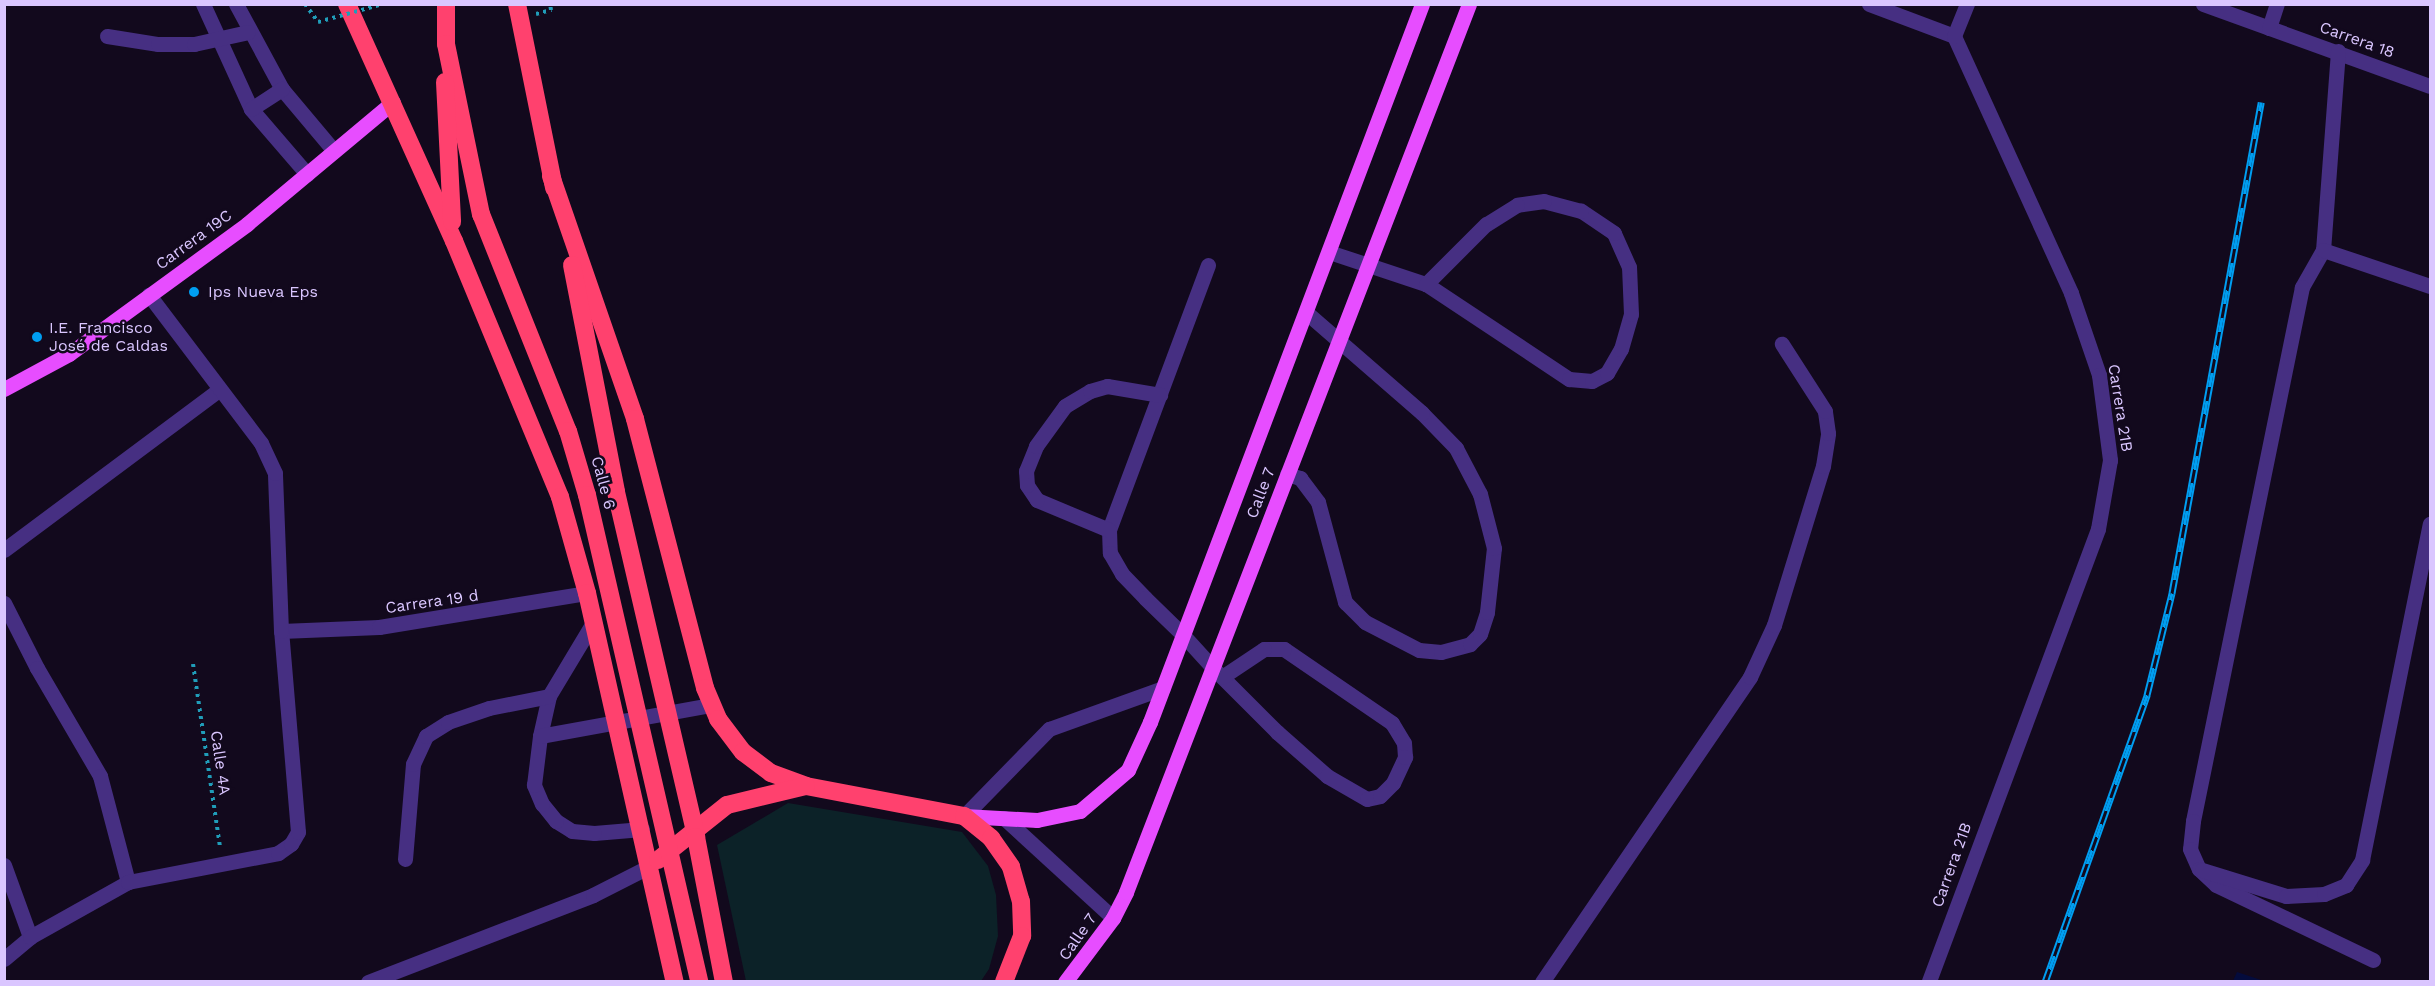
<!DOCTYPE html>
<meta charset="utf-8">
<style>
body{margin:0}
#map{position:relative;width:2435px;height:986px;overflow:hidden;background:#12091d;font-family:"Work Sans",sans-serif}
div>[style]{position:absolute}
.green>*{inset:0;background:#0c2228}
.water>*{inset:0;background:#040b3c}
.path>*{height:4px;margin-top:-2px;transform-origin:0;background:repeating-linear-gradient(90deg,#209db9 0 3px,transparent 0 7.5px)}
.minor>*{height:15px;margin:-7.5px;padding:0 7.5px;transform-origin:7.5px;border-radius:7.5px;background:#462f82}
.major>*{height:15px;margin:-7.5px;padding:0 7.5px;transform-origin:7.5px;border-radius:7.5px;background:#e74dff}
.highway>*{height:18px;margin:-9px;padding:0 9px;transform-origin:9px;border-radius:9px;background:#ff416e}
.rail>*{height:7px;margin-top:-3.5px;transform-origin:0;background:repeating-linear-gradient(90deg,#12091d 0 14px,#009ef1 0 28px);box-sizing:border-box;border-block:2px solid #009ef1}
.path-bridge>*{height:4px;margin-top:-2px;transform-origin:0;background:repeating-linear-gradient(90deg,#209db9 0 3px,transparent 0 7.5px)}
.highway-bridge>*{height:18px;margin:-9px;padding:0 9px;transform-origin:9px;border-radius:9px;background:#ff416e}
.dots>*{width:16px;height:16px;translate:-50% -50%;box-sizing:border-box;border:3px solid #12091d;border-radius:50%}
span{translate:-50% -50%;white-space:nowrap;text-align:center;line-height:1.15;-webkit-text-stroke:5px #12091d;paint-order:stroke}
.street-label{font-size:16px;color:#dac6ff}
.poi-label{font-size:16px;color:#dac6ff}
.left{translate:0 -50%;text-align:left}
.frame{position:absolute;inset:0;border:6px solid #dac6ff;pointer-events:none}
</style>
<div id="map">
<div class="green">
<i style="clip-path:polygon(788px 803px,962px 832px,988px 866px,996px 895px,998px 936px,989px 969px,981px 981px,746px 981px,717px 845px)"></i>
</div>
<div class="water">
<i style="clip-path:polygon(2237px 972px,2264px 981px,2233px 981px)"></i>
</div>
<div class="path">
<i style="left:305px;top:4px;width:22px;rotate:54deg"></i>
<i style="left:536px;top:14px;width:16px;rotate:-15deg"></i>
<i style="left:551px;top:10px;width:6px;rotate:-99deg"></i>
<i style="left:193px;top:664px;width:185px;rotate:81.6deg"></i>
</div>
<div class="minor">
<i style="left:203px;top:4px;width:115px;rotate:65.4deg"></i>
<i style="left:251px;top:109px;width:86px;rotate:49.3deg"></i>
<i style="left:236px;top:4px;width:97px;rotate:61.6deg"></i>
<i style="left:282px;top:89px;width:81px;rotate:50deg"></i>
<i style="left:1869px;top:4px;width:91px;rotate:20.6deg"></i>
<i style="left:1954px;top:36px;width:282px;rotate:65.5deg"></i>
<i style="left:2071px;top:293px;width:87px;rotate:71.1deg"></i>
<i style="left:2099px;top:375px;width:86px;rotate:82.6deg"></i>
<i style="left:2110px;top:460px;width:70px;rotate:99.9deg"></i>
<i style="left:2098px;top:529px;width:483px;rotate:110.5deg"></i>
<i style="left:2203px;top:4px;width:241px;rotate:19.9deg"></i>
<i style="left:2269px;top:28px;width:25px;rotate:-72deg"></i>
<i style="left:107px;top:36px;width:52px;rotate:8.9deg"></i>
<i style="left:158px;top:44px;width:36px"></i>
<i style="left:194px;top:44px;width:55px;rotate:-12.5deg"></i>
<i style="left:1954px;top:36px;width:35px;rotate:-68deg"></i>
<i style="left:2338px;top:51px;width:200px;rotate:94.3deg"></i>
<i style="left:2323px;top:250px;width:43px;rotate:119.6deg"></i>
<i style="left:2302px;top:287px;width:545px;rotate:101.54deg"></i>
<i style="left:2193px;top:821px;width:28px;rotate:96deg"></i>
<i style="left:2190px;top:849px;width:22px;rotate:66deg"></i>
<i style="left:2199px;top:869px;width:23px;rotate:43deg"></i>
<i style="left:2216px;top:885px;width:174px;rotate:25.5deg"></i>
<i style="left:251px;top:109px;width:37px;rotate:-33deg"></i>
<i style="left:2323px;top:250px;width:113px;rotate:18.6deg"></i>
<i style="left:1329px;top:252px;width:102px;rotate:18.3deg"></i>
<i style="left:1426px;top:284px;width:172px;rotate:33.6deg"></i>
<i style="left:1569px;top:379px;width:23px;rotate:5deg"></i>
<i style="left:1592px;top:381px;width:17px;rotate:-28deg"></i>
<i style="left:1607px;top:373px;width:28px;rotate:-60deg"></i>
<i style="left:1621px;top:349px;width:36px;rotate:-74deg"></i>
<i style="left:1631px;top:314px;width:47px;rotate:-92.4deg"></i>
<i style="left:1629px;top:267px;width:37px;rotate:-114deg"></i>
<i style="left:1614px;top:233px;width:40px;rotate:-146deg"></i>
<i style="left:1581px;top:211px;width:38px;rotate:-165deg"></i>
<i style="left:1544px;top:201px;width:27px;rotate:172deg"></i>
<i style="left:1517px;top:205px;width:36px;rotate:148deg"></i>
<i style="left:1486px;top:224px;width:85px;rotate:135deg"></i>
<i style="left:1208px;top:265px;width:283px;rotate:110.5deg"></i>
<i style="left:1109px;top:530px;width:23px;rotate:88deg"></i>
<i style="left:1110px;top:553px;width:24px;rotate:60deg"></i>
<i style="left:1122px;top:574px;width:33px;rotate:46deg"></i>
<i style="left:1145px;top:598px;width:53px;rotate:44.2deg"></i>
<i style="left:1183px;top:635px;width:45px;rotate:47.7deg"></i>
<i style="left:1213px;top:668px;width:91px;rotate:45deg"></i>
<i style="left:1277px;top:732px;width:67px;rotate:41.3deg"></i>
<i style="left:1327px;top:776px;width:46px;rotate:29.9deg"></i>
<i style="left:1367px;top:799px;width:13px;rotate:-13deg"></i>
<i style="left:1380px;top:796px;width:18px;rotate:-45deg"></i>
<i style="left:1393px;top:783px;width:29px;rotate:-65deg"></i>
<i style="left:1405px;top:757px;width:14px;rotate:-94deg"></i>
<i style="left:1404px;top:743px;width:23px;rotate:-121deg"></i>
<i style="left:1392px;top:723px;width:131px;rotate:-145.6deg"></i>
<i style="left:1284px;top:649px;width:20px;rotate:180deg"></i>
<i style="left:1264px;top:649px;width:50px;rotate:146.3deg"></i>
<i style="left:1287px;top:474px;width:14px;rotate:17deg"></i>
<i style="left:1300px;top:478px;width:30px;rotate:53deg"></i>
<i style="left:1318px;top:502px;width:104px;rotate:74.9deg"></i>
<i style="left:1345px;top:602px;width:28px;rotate:45deg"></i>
<i style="left:1365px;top:622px;width:61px;rotate:27.4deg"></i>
<i style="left:1419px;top:650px;width:22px;rotate:5deg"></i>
<i style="left:1441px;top:652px;width:30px;rotate:-15deg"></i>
<i style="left:1470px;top:644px;width:14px;rotate:-45deg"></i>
<i style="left:1480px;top:634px;width:23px;rotate:-72deg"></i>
<i style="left:1487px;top:612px;width:64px;rotate:-83.8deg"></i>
<i style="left:1494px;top:548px;width:56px;rotate:-104.5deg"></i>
<i style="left:1480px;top:494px;width:52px;rotate:-117.6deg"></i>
<i style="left:1456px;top:448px;width:49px;rotate:-134.2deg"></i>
<i style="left:1422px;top:413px;width:154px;rotate:-139deg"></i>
<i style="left:1109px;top:530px;width:78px;rotate:-157.4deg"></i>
<i style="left:1037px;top:500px;width:18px;rotate:-124deg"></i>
<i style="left:1027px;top:485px;width:14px;rotate:-94deg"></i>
<i style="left:1026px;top:471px;width:27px;rotate:-68deg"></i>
<i style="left:1036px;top:446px;width:49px;rotate:-54.1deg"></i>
<i style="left:1065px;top:406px;width:29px;rotate:-31deg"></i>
<i style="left:1090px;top:391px;width:18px;rotate:-16deg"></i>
<i style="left:1107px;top:386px;width:54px;rotate:9.6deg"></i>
<i style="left:4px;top:550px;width:269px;rotate:-36.7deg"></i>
<i style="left:4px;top:603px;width:73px;rotate:63.1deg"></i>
<i style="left:37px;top:668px;width:125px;rotate:59.7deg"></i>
<i style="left:100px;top:776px;width:110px;rotate:75.2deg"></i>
<i style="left:281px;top:631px;width:98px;rotate:-2.3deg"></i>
<i style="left:379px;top:627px;width:211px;rotate:-9.3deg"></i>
<i style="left:540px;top:736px;width:41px;rotate:-77.3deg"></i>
<i style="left:549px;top:696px;width:87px;rotate:-59deg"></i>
<i style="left:964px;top:816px;width:122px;rotate:-45.7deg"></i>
<i style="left:1049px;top:729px;width:121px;rotate:-19.8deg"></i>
<i style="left:1004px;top:818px;width:148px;rotate:42.5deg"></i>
<i style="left:642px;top:829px;width:48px;rotate:175.2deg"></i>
<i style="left:594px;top:833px;width:22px;rotate:-175deg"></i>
<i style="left:572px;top:831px;width:19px;rotate:-148deg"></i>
<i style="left:556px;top:821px;width:22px;rotate:-129deg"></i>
<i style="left:542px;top:804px;width:21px;rotate:-113deg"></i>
<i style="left:534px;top:785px;width:49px;rotate:-83deg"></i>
<i style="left:540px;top:736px;width:174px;rotate:-10.3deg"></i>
<i style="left:405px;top:859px;width:95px;rotate:-85.2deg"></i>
<i style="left:413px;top:764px;width:31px;rotate:-65deg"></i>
<i style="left:426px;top:736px;width:26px;rotate:-32deg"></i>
<i style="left:448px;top:722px;width:43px;rotate:-18.9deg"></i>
<i style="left:489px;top:708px;width:61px;rotate:-11.3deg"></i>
<i style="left:4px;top:865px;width:77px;rotate:70.1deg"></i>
<i style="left:2202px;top:870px;width:88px;rotate:17.2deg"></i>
<i style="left:2286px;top:896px;width:38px;rotate:-3deg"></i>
<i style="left:2324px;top:894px;width:24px;rotate:-22deg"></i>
<i style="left:2346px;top:885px;width:30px;rotate:-57deg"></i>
<i style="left:2362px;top:860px;width:343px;rotate:-78.6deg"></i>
<i style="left:4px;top:959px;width:34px;rotate:-40deg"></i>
<i style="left:30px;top:937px;width:112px;rotate:-29.3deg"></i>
<i style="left:128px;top:882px;width:153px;rotate:-10.9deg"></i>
<i style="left:278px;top:853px;width:16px;rotate:-35deg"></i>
<i style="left:291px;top:844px;width:14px;rotate:-60deg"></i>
<i style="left:298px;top:832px;width:202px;rotate:-94.8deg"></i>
<i style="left:281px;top:631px;width:158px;rotate:-92.2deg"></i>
<i style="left:275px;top:473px;width:33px;rotate:-115deg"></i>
<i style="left:261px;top:443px;width:186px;rotate:-127.1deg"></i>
<i style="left:368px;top:982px;width:241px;rotate:-21.1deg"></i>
<i style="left:593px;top:895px;width:64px;rotate:-27deg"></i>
<i style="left:1542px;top:982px;width:369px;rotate:-55.7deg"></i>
<i style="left:1750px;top:677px;width:57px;rotate:-65.2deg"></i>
<i style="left:1774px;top:625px;width:166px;rotate:-72.9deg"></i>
<i style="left:1823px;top:466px;width:33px;rotate:-81deg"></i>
<i style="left:1828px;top:433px;width:22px;rotate:-98deg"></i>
<i style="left:1825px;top:411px;width:80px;rotate:-122.7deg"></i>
</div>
<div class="major">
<i style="left:4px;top:389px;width:74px;rotate:-28.3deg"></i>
<i style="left:69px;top:354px;width:220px;rotate:-36.1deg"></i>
<i style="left:247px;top:224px;width:190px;rotate:-39.9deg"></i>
<i style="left:964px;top:816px;width:73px;rotate:3.1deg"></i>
<i style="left:1037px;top:820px;width:44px;rotate:-11.8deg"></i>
<i style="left:1080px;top:811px;width:63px;rotate:-40.5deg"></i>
<i style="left:1128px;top:770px;width:53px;rotate:-65.4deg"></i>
<i style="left:1150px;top:722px;width:768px;rotate:-69.25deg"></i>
<i style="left:1065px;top:982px;width:80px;rotate:-53.1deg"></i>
<i style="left:1113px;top:918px;width:29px;rotate:-63deg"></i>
<i style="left:1126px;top:892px;width:952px;rotate:-68.88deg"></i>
</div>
<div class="highway">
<i style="left:347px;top:4px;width:260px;rotate:65.7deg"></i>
<i style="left:454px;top:241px;width:277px;rotate:67.5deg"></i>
<i style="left:560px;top:497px;width:100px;rotate:74.3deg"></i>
<i style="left:587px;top:593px;width:399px;rotate:77.3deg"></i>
<i style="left:446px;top:4px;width:40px;rotate:90deg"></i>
<i style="left:446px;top:44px;width:174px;rotate:78.4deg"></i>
<i style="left:481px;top:214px;width:234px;rotate:68.2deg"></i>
<i style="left:568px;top:431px;width:67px;rotate:73.5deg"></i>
<i style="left:517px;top:4px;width:188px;rotate:78.6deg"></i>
<i style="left:445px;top:82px;width:140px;rotate:87.1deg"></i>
<i style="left:551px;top:176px;width:257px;rotate:70.9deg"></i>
<i style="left:635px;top:419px;width:278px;rotate:75.4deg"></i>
<i style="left:705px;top:688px;width:34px;rotate:67deg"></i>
<i style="left:718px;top:719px;width:41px;rotate:52.9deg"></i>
<i style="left:743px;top:752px;width:35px;rotate:37deg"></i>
<i style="left:771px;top:773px;width:37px;rotate:20deg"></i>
<i style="left:806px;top:786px;width:161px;rotate:10.8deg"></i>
<i style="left:964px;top:816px;width:35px;rotate:39deg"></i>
<i style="left:991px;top:838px;width:35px;rotate:55deg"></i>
<i style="left:1011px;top:867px;width:35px;rotate:74deg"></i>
<i style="left:1021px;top:901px;width:35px;rotate:88deg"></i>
<i style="left:1022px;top:936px;width:49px;rotate:111.4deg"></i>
<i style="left:572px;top:265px;width:231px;rotate:79deg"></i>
<i style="left:658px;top:860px;width:88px;rotate:-38.6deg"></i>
<i style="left:727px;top:805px;width:81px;rotate:-13.5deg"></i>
</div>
<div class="rail">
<i style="left:2045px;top:982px;width:305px;rotate:-70.4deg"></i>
<i style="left:2147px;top:695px;width:105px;rotate:-76.2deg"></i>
<i style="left:2172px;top:593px;width:499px;rotate:-79.7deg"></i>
</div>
<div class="path-bridge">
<i style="left:318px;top:22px;width:67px;rotate:-15.5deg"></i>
</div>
<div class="highway-bridge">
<i style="left:616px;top:492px;width:354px;rotate:76.9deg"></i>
<i style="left:696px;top:837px;width:148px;rotate:79.1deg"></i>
<i style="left:587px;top:495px;width:500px;rotate:77deg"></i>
</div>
<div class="dots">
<i style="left:194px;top:292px;background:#009ef1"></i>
<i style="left:37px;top:337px;background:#009ef1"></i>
</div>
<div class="street-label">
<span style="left:2357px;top:40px;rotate:20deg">Carrera 18</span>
<span style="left:194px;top:240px;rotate:-36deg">Carrera 19C</span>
<span style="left:2120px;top:408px;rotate:81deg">Carrera 21B</span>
<span style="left:603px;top:483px;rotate:75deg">Calle 6</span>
<span style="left:1261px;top:493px;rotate:-69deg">Calle 7</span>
<span style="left:432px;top:602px;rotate:-8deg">Carrera 19 d</span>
<span style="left:220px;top:763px;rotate:82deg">Calle 4A</span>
<span style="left:1952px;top:865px;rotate:-70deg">Carrera 21B</span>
<span style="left:1078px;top:937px;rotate:-55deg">Calle 7</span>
</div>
<div class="poi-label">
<span class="left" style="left:208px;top:292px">Ips Nueva Eps</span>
<span class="left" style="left:49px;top:337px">I.E. Francisco<br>José de Caldas</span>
</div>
<div class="frame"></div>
</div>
